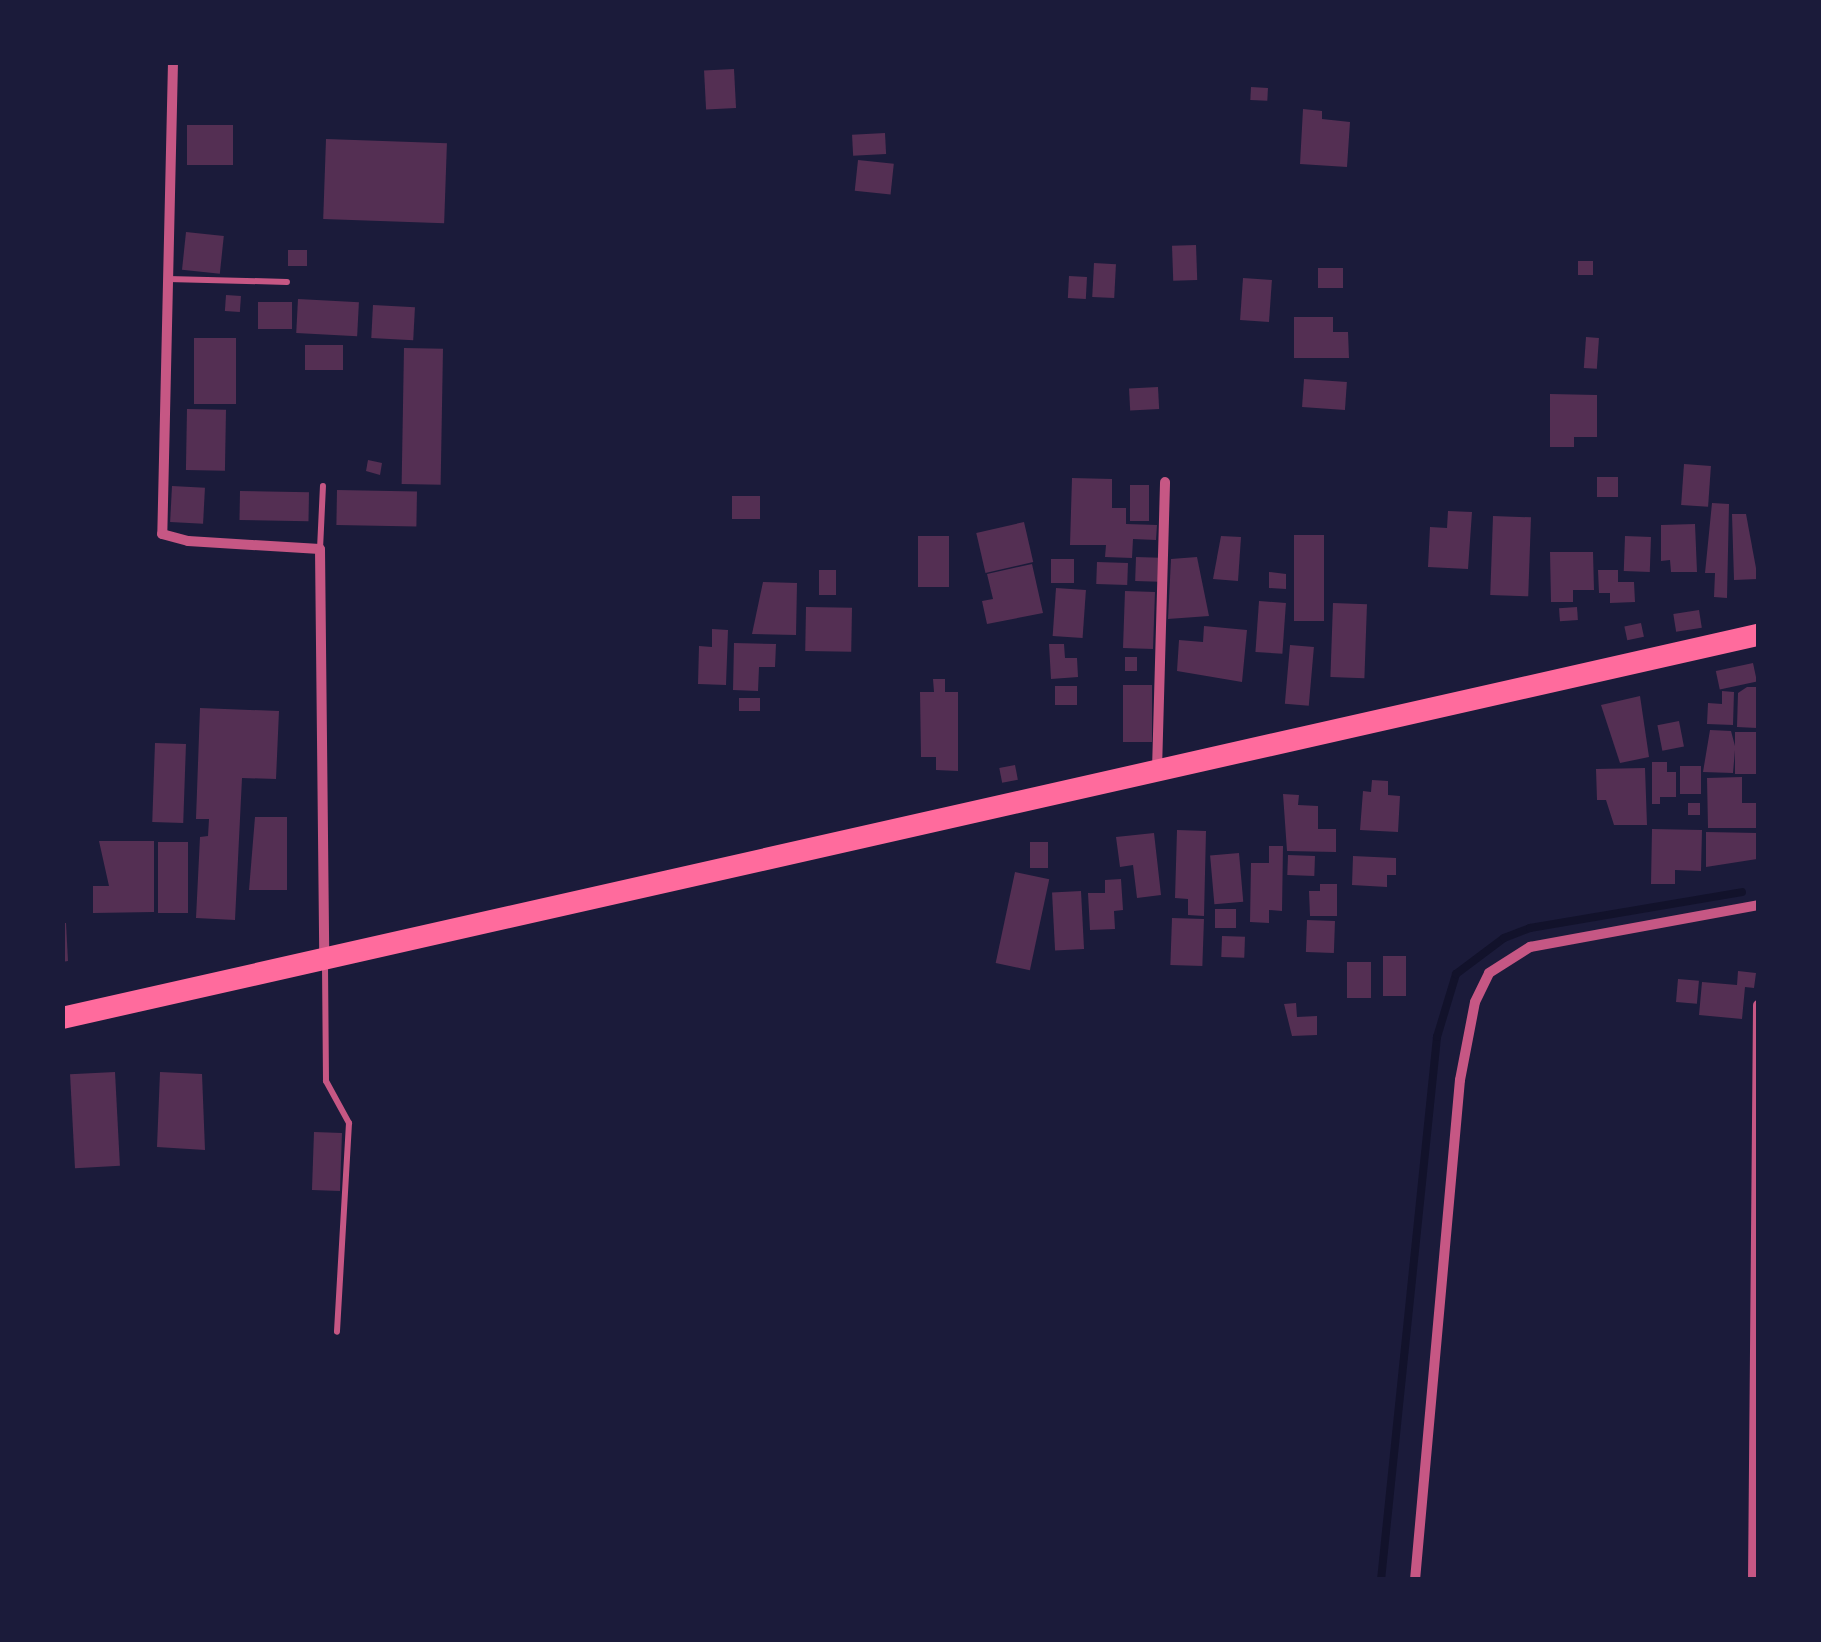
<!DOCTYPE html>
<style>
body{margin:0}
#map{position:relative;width:1821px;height:1642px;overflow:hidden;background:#1b1b3a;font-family:Inter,sans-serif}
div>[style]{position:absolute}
.stream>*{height:8px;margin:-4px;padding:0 4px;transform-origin:4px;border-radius:4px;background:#12122b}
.building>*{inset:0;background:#542f53;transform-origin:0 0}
.service>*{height:6px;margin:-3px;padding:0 3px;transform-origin:3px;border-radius:3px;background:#c65784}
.minor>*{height:10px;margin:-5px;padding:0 5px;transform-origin:5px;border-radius:5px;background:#c65784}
.trunk>*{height:22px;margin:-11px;padding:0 11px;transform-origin:11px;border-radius:11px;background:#ff6b9d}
span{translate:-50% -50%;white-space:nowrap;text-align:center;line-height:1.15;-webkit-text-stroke:8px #1b1b3a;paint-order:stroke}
.frame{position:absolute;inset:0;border:65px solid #1b1b3a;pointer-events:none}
</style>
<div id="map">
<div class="stream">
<i style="left:1381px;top:1580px;width:546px;rotate:-84.11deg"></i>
<i style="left:1437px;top:1037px;width:66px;rotate:-73.2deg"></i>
<i style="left:1456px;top:974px;width:60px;rotate:-36.9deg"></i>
<i style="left:1504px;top:938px;width:28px;rotate:-21deg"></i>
<i style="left:1530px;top:928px;width:215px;rotate:-9.6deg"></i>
</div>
<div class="building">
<i style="left:734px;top:69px;width:39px;height:30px;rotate:87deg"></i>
<i style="left:1251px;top:87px;width:17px;height:13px;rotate:3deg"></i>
<i style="clip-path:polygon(1303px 109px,1322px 111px,1322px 119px,1350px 122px,1347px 167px,1300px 164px)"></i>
<i style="left:187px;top:125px;width:46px;height:40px"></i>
<i style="left:885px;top:133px;width:21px;height:33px;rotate:87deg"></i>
<i style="left:326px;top:139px;width:121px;height:80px;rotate:2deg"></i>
<i style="left:858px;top:160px;width:36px;height:31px;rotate:6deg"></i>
<i style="left:186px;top:232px;width:38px;height:38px;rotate:6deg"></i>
<i style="left:1196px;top:245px;width:35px;height:24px;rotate:88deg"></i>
<i style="left:288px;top:250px;width:19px;height:16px"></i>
<i style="left:1578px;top:261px;width:15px;height:14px"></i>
<i style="left:1094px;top:263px;width:22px;height:34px;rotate:3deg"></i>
<i style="left:1318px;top:268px;width:25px;height:20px"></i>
<i style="left:1069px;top:276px;width:18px;height:22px;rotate:3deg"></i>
<i style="left:1243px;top:278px;width:29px;height:42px;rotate:4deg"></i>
<i style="left:226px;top:295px;width:15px;height:16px;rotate:4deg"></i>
<i style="left:298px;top:299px;width:61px;height:34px;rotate:3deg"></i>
<i style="left:258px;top:302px;width:34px;height:27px"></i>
<i style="left:373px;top:305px;width:42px;height:33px;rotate:3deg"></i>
<i style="clip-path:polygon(1294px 317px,1333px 317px,1333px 332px,1348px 332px,1349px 358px,1294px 358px)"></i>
<i style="left:1586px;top:337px;width:13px;height:31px;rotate:4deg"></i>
<i style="left:194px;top:338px;width:42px;height:66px"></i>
<i style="left:305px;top:345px;width:38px;height:25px"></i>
<i style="left:404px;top:348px;width:39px;height:136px;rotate:1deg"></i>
<i style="left:1304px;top:379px;width:43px;height:28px;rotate:4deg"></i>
<i style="left:1158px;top:387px;width:22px;height:29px;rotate:87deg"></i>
<i style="clip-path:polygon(1550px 394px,1597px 395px,1597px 437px,1574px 437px,1574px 447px,1550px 447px)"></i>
<i style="left:187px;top:409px;width:39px;height:61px;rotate:1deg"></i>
<i style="clip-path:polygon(368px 460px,382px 463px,380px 475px,366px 471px)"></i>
<i style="left:1684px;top:464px;width:27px;height:41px;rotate:4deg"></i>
<i style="left:1597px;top:477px;width:21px;height:20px"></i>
<i style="clip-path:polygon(1072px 478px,1112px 479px,1112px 508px,1126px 508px,1126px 524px,1157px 525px,1156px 540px,1133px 539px,1132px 558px,1105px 557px,1106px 545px,1070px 545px)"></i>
<i style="left:1130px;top:485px;width:19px;height:36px"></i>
<i style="left:172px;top:486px;width:33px;height:36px;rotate:3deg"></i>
<i style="left:337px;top:490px;width:80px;height:35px;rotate:1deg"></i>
<i style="left:240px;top:491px;width:69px;height:29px;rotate:1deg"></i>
<i style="left:732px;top:496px;width:28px;height:23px"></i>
<i style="clip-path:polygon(1712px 503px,1729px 504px,1727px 598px,1714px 597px,1715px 573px,1705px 573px)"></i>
<i style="clip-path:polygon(1448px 511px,1472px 512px,1468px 569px,1428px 567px,1430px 527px,1447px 528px)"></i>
<i style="clip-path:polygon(1732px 514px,1746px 514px,1758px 579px,1734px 580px)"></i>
<i style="left:1493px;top:516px;width:38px;height:79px;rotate:2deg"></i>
<i style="left:1024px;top:522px;width:41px;height:49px;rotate:77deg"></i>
<i style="clip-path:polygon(1695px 524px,1697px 572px,1671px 572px,1670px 560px,1661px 561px,1661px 525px)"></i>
<i style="left:1294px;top:535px;width:30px;height:86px"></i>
<i style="left:918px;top:536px;width:31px;height:51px"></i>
<i style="clip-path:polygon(1221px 536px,1241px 537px,1238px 581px,1213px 579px)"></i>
<i style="left:1625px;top:536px;width:26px;height:35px;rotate:2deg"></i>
<i style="clip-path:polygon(1550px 552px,1593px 552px,1594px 590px,1573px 590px,1573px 602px,1551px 602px)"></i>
<i style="left:1136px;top:557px;width:24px;height:24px;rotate:2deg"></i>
<i style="clip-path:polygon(1197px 557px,1209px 616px,1168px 619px,1171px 559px)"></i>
<i style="left:1051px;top:559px;width:23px;height:24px"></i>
<i style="left:1097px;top:562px;width:31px;height:22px;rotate:2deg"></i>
<i style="clip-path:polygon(1032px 564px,1043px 613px,987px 624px,982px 601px,993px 599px,987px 574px)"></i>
<i style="left:819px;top:570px;width:17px;height:25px"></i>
<i style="clip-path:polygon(1598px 570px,1618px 570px,1618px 582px,1634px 582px,1635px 602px,1610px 603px,1610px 593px,1599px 593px)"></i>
<i style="clip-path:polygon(1269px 572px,1286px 574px,1286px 589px,1269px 588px)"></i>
<i style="clip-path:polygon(763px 582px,797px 583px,796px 635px,752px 634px)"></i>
<i style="left:1056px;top:588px;width:30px;height:48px;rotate:4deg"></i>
<i style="left:1125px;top:591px;width:30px;height:57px;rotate:2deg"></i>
<i style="left:1259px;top:601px;width:27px;height:51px;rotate:4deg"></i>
<i style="left:1333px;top:603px;width:34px;height:74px;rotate:2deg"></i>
<i style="left:806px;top:607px;width:46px;height:44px;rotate:1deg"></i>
<i style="left:1577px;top:607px;width:13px;height:18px;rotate:86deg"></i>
<i style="left:1699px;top:610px;width:18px;height:26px;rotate:81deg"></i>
<i style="left:1641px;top:623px;width:14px;height:17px;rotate:78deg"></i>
<i style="clip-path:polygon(1204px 626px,1247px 630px,1242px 682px,1177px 671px,1179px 640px,1203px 642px)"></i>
<i style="clip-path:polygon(712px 629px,728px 630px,726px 685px,698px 684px,699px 646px,712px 647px)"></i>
<i style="clip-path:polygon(734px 643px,776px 644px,775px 667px,759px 667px,758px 691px,733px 690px)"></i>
<i style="clip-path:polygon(1049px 644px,1064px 644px,1065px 658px,1077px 658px,1078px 677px,1051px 679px)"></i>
<i style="left:1290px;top:645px;width:24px;height:59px;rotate:5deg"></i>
<i style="left:1125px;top:657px;width:12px;height:14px"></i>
<i style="left:1753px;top:663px;width:19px;height:38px;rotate:78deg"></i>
<i style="clip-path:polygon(933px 679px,945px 679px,945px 692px,958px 692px,958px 771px,936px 770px,936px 757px,921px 757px,920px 692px,934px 692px)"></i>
<i style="left:1123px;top:685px;width:29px;height:57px"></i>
<i style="left:1055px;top:686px;width:22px;height:19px"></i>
<i style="clip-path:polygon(1747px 687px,1758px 687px,1757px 728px,1737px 727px,1738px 693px)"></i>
<i style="clip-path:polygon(1722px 691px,1734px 692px,1733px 725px,1707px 724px,1708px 703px,1722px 704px)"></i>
<i style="clip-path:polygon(1640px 696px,1649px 757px,1620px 763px,1601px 705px)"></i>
<i style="left:739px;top:698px;width:21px;height:13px"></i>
<i style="clip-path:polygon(200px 708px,279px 711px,276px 779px,242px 778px,235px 920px,196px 918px,200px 837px,208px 836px,209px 819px,196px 819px)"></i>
<i style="left:1679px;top:721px;width:26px;height:22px;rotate:79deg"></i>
<i style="clip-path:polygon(1710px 730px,1731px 731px,1735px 746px,1735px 732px,1758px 732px,1758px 774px,1735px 774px,1735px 750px,1733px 773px,1703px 772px)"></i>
<i style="left:155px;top:743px;width:31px;height:79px;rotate:2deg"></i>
<i style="clip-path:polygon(1652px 762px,1667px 762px,1667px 772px,1676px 772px,1676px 797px,1660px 797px,1660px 804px,1652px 804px)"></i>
<i style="left:1015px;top:765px;width:15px;height:16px;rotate:79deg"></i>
<i style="left:1680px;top:766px;width:21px;height:28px"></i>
<i style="clip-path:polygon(1645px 768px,1647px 825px,1614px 825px,1606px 800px,1597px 800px,1596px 769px)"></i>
<i style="clip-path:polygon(1742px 777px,1742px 803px,1757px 803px,1758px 828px,1708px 828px,1707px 778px)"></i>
<i style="clip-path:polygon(1372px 780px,1388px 781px,1388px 795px,1400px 796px,1398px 832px,1360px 830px,1363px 791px,1371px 792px)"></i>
<i style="clip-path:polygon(1283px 794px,1299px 795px,1298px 805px,1318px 806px,1318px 829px,1336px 829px,1336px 852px,1287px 851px)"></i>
<i style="left:1688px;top:803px;width:12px;height:12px"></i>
<i style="clip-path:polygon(255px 817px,287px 817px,287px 890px,249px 890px)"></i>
<i style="clip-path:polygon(1652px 829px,1702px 830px,1701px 871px,1675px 870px,1675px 884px,1651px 884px)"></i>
<i style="clip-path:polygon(1177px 830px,1206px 831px,1204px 916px,1188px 915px,1188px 899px,1175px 898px)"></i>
<i style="clip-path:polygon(1706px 832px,1757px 833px,1757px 859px,1706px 867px)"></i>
<i style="clip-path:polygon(1154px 833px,1161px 895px,1137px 898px,1133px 865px,1120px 867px,1116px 837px)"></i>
<i style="clip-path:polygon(99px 841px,154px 841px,154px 912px,93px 913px,93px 886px,109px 886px)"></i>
<i style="left:158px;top:842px;width:30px;height:71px"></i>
<i style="left:1030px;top:842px;width:18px;height:26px"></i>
<i style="clip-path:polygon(1269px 846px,1283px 846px,1282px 911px,1269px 910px,1269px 923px,1250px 922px,1251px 863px,1269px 863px)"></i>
<i style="left:1239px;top:853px;width:49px;height:29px;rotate:85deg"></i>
<i style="left:1288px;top:855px;width:27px;height:20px;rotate:2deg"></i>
<i style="clip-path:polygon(1353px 856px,1396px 858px,1396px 875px,1387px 875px,1387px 887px,1352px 885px)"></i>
<i style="left:1015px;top:872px;width:35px;height:93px;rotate:12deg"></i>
<i style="clip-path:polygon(1121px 879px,1123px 910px,1114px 911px,1115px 929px,1090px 930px,1088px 893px,1105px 893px,1105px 880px)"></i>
<i style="clip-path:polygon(1320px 884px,1337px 884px,1337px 916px,1310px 916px,1309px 891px,1320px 891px)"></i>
<i style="left:1081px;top:891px;width:58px;height:29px;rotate:87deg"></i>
<i style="left:1215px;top:909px;width:21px;height:19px"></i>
<i style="left:1172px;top:918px;width:32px;height:47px;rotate:2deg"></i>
<i style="left:1307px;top:920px;width:28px;height:32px;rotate:2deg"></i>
<i style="clip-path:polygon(62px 923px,66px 923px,68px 961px,62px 962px)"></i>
<i style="left:1222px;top:936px;width:23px;height:21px;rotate:2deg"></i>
<i style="left:1383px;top:956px;width:23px;height:40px"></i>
<i style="left:1347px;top:962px;width:24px;height:36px"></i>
<i style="clip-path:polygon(1738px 971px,1756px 973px,1754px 988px,1745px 987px,1742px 1019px,1699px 1015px,1702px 982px,1737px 985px)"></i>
<i style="left:1678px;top:979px;width:21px;height:23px;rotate:5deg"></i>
<i style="clip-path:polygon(1296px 1003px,1297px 1017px,1317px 1016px,1317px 1035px,1292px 1036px,1284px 1004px)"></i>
<i style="left:115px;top:1072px;width:94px;height:45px;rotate:87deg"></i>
<i style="clip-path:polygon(160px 1072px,202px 1074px,205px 1150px,157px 1147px)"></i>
<i style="left:314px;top:1132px;width:28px;height:58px;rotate:2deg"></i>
</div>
<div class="service">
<i style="left:168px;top:279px;width:119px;rotate:1.4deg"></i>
<i style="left:320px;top:549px;width:63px;rotate:-87.3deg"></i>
<i style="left:325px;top:966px;width:115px;rotate:89.5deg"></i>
<i style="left:326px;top:1081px;width:48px;rotate:61.3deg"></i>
<i style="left:349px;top:1123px;width:209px;rotate:93.3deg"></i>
</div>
<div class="minor">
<i style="left:173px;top:62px;width:472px;rotate:91.3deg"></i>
<i style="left:162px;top:534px;width:27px;rotate:15deg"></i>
<i style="left:188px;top:541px;width:132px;rotate:3.5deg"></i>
<i style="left:320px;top:549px;width:408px;rotate:89.4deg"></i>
<i style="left:1157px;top:770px;width:288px;rotate:-88.4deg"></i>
<i style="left:1415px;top:1580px;width:502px;rotate:-84.86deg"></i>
<i style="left:1460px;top:1080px;width:79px;rotate:-79.1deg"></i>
<i style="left:1475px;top:1002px;width:32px;rotate:-64deg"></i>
<i style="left:1489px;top:973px;width:49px;rotate:-32.4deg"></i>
<i style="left:1530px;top:947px;width:232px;rotate:-10.4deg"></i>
<i style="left:1753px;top:1580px;width:575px;rotate:-89.5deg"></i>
</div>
<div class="trunk">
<i style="left:62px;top:1018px;width:1739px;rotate:-12.73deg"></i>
</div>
<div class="frame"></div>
</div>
